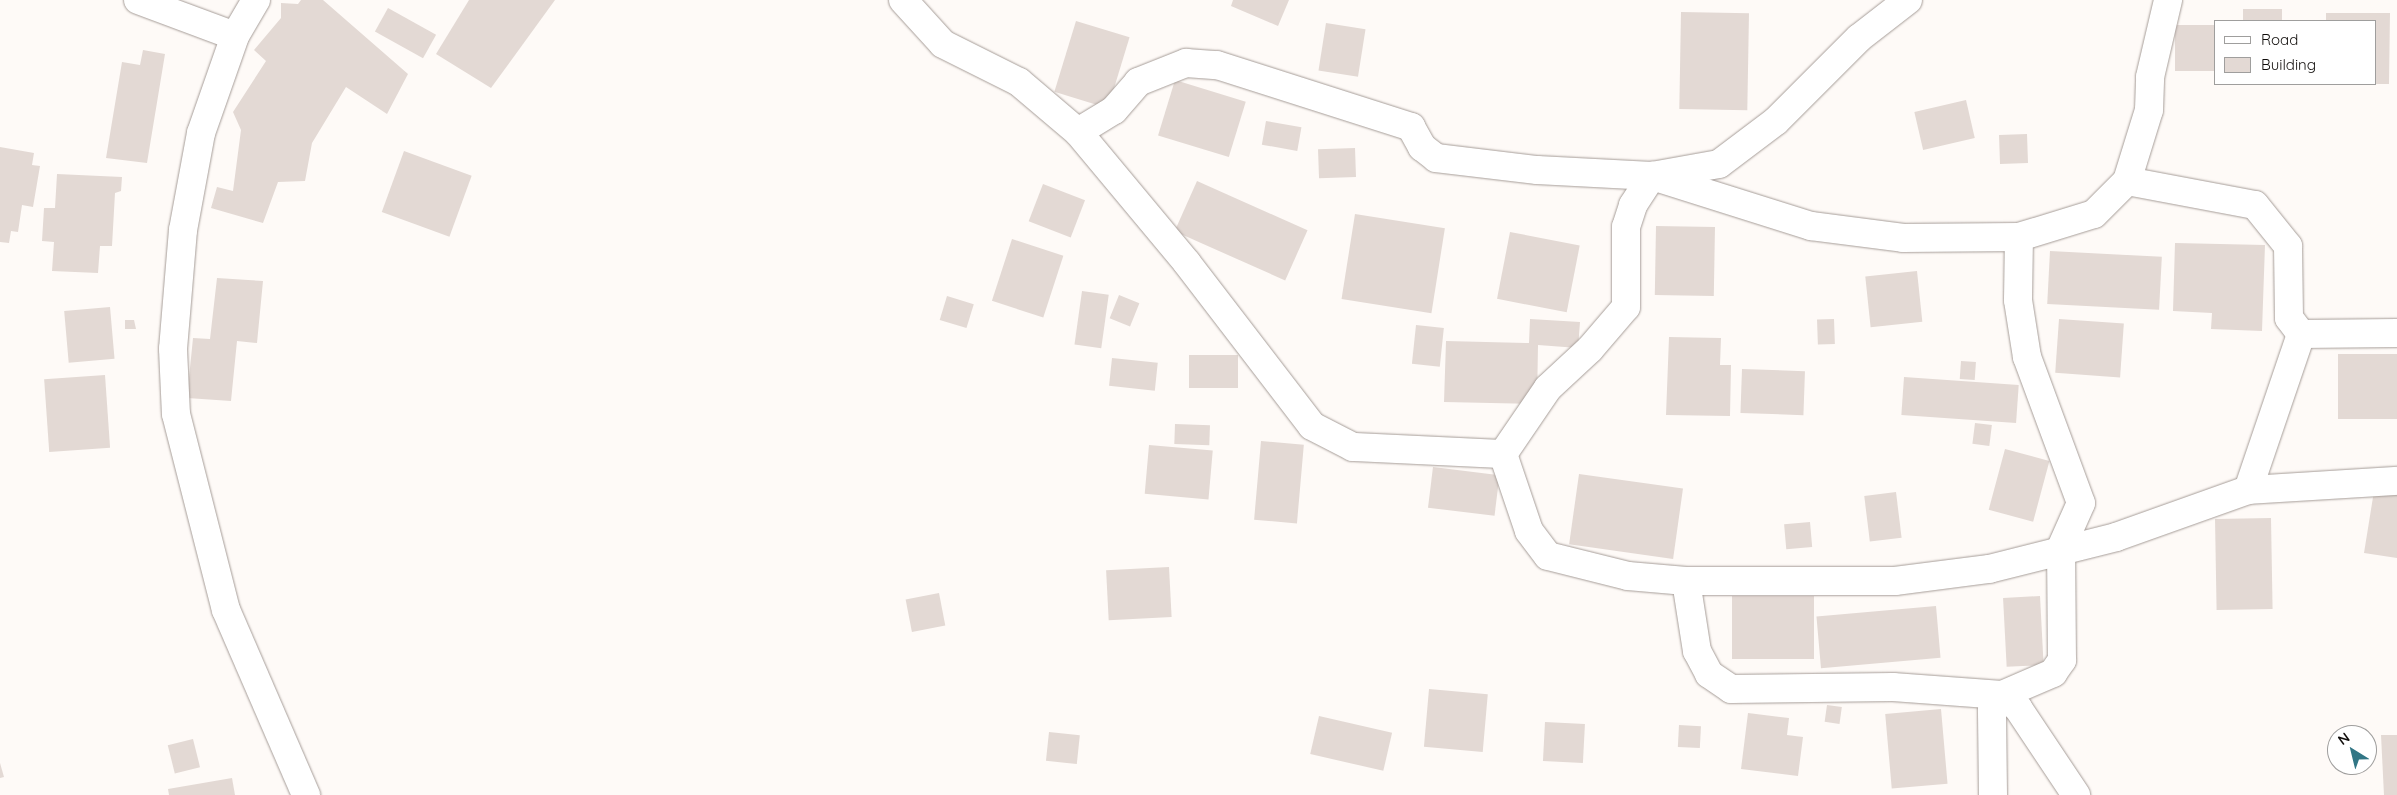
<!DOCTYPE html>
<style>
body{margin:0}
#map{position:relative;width:2397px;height:795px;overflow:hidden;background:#fefaf7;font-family:Quicksand,sans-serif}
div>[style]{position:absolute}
.building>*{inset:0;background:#e3d9d4;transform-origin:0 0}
.roads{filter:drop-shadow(0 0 1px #a69d98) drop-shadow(0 0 1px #a69d98)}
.minor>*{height:28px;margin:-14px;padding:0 14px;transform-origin:14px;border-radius:14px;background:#fff}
span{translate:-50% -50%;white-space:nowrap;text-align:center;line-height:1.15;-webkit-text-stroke:5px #fff;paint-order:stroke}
.legend{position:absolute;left:2214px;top:20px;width:162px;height:65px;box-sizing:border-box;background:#fff;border:1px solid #9f9e9d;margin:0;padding:6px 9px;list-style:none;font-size:15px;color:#100d0b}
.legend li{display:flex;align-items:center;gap:10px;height:25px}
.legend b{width:25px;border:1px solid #9f9e9d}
.north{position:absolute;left:2327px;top:725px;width:50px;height:50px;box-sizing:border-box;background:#fff;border:1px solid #9f9e9d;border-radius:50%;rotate:324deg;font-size:14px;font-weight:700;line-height:20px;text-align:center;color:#100d0b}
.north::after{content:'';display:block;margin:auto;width:18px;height:22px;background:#317685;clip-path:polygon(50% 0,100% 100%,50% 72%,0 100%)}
</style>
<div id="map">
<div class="building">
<i style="clip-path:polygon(301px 0,323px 0,408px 74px,387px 114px,346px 87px,312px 143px,305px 181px,278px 182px,263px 223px,211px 208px,217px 187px,233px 191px,241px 130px,233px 112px,266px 61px,254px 50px,281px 18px,281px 3px,298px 4px)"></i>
<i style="clip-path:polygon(469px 0,555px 0,491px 88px,436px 54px)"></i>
<i style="clip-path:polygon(1233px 0,1289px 0,1278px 26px,1231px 6px)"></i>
<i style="left:388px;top:8px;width:55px;height:27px;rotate:29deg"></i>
<i style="left:2282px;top:9px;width:12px;height:39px;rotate:90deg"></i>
<i style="left:1681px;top:12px;width:68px;height:97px;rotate:1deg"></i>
<i style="clip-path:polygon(2326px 13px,2390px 13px,2389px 84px,2376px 84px,2376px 21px,2326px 21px)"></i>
<i style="left:1076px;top:21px;width:56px;height:74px;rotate:17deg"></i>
<i style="left:1326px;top:23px;width:40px;height:48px;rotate:9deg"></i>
<i style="left:2216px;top:25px;width:46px;height:41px;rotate:90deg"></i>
<i style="clip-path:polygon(143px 50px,165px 54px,147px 163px,106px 158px,122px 62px,140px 65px)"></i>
<i style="left:1175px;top:80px;width:74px;height:58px;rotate:17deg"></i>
<i style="left:1966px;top:100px;width:39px;height:53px;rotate:77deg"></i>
<i style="left:1266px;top:121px;width:36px;height:24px;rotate:10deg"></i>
<i style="left:2027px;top:134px;width:29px;height:28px;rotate:88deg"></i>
<i style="clip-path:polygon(0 147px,34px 153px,32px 165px,40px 166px,33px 207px,22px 205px,18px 232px,11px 231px,9px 243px,0 242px)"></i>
<i style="left:1355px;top:148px;width:29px;height:37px;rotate:88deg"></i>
<i style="left:404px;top:151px;width:72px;height:65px;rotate:20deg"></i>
<i style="clip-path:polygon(57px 174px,122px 177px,121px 191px,115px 193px,112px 246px,100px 246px,98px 273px,52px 271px,54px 242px,42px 241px,44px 208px,55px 208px)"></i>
<i style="left:1197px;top:181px;width:121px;height:55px;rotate:24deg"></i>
<i style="left:1043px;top:184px;width:45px;height:40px;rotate:21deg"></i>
<i style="left:1355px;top:214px;width:91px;height:86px;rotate:9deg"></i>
<i style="left:1656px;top:226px;width:59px;height:69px;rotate:1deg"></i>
<i style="left:1510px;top:232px;width:71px;height:68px;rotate:11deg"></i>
<i style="left:1012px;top:239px;width:54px;height:65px;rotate:18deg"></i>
<i style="clip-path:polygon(2175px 243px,2265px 245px,2262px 331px,2211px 329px,2212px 313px,2173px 311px)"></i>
<i style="left:2050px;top:251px;width:112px;height:53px;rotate:3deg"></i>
<i style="left:1917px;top:271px;width:51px;height:52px;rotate:84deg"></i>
<i style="clip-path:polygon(217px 278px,263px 281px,257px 343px,237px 341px,231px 401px,187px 398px,193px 338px,210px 339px)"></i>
<i style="left:1082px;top:291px;width:27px;height:54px;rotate:8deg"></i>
<i style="left:1119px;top:295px;width:22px;height:25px;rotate:22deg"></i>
<i style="left:947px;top:296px;width:28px;height:25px;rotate:17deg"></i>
<i style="left:110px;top:307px;width:52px;height:46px;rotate:85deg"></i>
<i style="clip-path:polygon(1530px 319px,1580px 322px,1578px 348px,1538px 345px,1537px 404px,1444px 402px,1446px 341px,1529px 343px)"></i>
<i style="left:1834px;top:319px;width:25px;height:17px;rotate:88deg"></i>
<i style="left:2059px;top:319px;width:65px;height:54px;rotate:4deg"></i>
<i style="clip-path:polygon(125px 320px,134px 320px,136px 329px,125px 329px)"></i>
<i style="left:1416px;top:325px;width:28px;height:39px;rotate:6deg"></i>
<i style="clip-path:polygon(1669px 337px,1721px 338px,1720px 365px,1731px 365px,1730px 416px,1666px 415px)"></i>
<i style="left:2397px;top:354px;width:65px;height:59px;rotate:90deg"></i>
<i style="left:1238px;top:355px;width:33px;height:49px;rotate:90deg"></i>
<i style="left:1112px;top:358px;width:46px;height:28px;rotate:6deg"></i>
<i style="left:1961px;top:361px;width:15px;height:18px;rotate:4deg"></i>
<i style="left:1742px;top:369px;width:63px;height:44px;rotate:2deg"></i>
<i style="left:105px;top:375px;width:73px;height:61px;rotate:86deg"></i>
<i style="left:1904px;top:377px;width:115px;height:38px;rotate:4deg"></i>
<i style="left:1975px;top:423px;width:17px;height:21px;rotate:7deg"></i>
<i style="left:1175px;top:424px;width:35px;height:20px;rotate:2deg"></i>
<i style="left:1261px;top:441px;width:43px;height:79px;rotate:5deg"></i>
<i style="left:1149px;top:445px;width:64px;height:49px;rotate:5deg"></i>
<i style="left:2005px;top:449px;width:46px;height:63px;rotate:15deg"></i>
<i style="left:1433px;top:467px;width:67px;height:41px;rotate:7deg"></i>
<i style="left:1579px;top:474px;width:105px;height:71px;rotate:8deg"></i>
<i style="clip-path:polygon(2374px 491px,2397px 494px,2397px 558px,2364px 553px)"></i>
<i style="left:1896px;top:492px;width:46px;height:32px;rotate:83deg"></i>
<i style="left:2271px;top:518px;width:91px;height:56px;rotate:89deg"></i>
<i style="left:1810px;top:522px;width:25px;height:26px;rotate:85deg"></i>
<i style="left:1169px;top:567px;width:50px;height:63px;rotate:87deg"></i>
<i style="left:939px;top:593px;width:33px;height:34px;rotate:79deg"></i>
<i style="left:1732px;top:596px;width:82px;height:63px"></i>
<i style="left:2040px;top:596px;width:69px;height:37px;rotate:87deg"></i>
<i style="left:1936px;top:606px;width:52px;height:120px;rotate:85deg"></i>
<i style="left:1429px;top:689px;width:59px;height:58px;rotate:5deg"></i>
<i style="left:1827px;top:705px;width:15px;height:17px;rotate:8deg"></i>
<i style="left:1941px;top:709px;width:75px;height:56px;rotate:85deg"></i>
<i style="clip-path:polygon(1748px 713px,1789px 718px,1787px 735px,1803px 737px,1798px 776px,1741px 769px)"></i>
<i style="left:1319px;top:716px;width:75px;height:39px;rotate:13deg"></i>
<i style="left:1545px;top:722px;width:40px;height:39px;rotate:3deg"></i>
<i style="left:1679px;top:725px;width:22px;height:22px;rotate:3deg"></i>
<i style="left:1049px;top:732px;width:31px;height:29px;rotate:6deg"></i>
<i style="clip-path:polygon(2381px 735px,2397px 735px,2397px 795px,2384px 795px)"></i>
<i style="left:193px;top:739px;width:29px;height:26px;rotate:76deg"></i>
<i style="clip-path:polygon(0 763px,4px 777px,0 778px)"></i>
<i style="clip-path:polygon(232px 778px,235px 795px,169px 795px,168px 789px)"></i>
</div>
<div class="roads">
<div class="minor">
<i style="left:138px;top:0;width:103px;rotate:20.4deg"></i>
<i style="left:256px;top:0;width:42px;rotate:120.3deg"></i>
<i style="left:235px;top:36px;width:103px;rotate:109.3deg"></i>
<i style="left:201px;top:133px;width:99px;rotate:100.5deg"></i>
<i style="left:183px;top:230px;width:119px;rotate:94.8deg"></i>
<i style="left:173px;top:349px;width:65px;rotate:87.4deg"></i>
<i style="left:176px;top:414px;width:202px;rotate:75.7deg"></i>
<i style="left:226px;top:610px;width:202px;rotate:66.6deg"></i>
<i style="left:903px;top:0;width:59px;rotate:47.7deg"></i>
<i style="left:943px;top:44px;width:85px;rotate:26.6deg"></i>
<i style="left:1019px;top:82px;width:77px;rotate:40.3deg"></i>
<i style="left:1078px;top:132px;width:170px;rotate:50.2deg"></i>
<i style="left:1187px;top:263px;width:205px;rotate:52.5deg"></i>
<i style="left:1312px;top:426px;width:46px;rotate:27.1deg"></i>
<i style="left:1353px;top:447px;width:150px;rotate:2.7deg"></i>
<i style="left:1503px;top:454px;width:81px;rotate:71.3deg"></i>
<i style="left:1529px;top:531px;width:31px;rotate:53deg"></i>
<i style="left:1548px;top:556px;width:82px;rotate:14deg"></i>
<i style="left:1628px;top:576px;width:58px;rotate:4.9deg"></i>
<i style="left:1686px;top:581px;width:209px"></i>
<i style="left:1895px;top:581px;width:95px;rotate:-7.3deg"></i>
<i style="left:1989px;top:569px;width:131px;rotate:-14.1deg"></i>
<i style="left:2116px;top:537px;width:140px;rotate:-19.6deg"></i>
<i style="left:2248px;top:490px;width:149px;rotate:-3.5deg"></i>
<i style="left:1078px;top:132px;width:42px;rotate:-31.4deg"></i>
<i style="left:1114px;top:110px;width:37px;rotate:-49deg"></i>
<i style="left:1138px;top:82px;width:52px;rotate:-21.6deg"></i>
<i style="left:1186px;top:63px;width:31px;rotate:4deg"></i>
<i style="left:1217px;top:65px;width:204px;rotate:17.7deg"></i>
<i style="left:1411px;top:127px;width:23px;rotate:61deg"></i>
<i style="left:1422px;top:147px;width:18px;rotate:38deg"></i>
<i style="left:1436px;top:158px;width:102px;rotate:6.8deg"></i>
<i style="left:1537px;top:170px;width:115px;rotate:3deg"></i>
<i style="left:1652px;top:176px;width:167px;rotate:17.5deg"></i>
<i style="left:1811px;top:226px;width:93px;rotate:7.4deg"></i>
<i style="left:1903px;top:238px;width:116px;rotate:-0.5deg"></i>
<i style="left:2019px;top:237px;width:78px;rotate:-17deg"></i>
<i style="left:2094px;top:214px;width:47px;rotate:-45deg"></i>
<i style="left:2127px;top:181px;width:74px;rotate:-72.8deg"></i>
<i style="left:2149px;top:110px;width:33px;rotate:-88deg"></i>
<i style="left:2150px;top:77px;width:79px;rotate:-76.8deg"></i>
<i style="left:2127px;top:181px;width:130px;rotate:10.6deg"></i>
<i style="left:2255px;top:205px;width:53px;rotate:51.2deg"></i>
<i style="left:2288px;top:246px;width:72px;rotate:89.2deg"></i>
<i style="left:2289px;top:318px;width:20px;rotate:53deg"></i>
<i style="left:2301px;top:334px;width:96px;rotate:-0.6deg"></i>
<i style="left:1503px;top:454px;width:80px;rotate:-55.7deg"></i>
<i style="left:1548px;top:388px;width:57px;rotate:-42.9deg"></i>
<i style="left:1590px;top:349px;width:55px;rotate:-49.4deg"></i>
<i style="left:1626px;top:307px;width:80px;rotate:-90deg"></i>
<i style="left:1626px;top:227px;width:23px;rotate:-72deg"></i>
<i style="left:1633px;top:205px;width:35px;rotate:-57deg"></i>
<i style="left:1652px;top:176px;width:68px;rotate:-10.2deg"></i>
<i style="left:1719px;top:164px;width:71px;rotate:-37deg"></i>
<i style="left:1776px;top:121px;width:117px;rotate:-45deg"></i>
<i style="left:1859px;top:38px;width:62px;rotate:-37.8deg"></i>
<i style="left:2248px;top:490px;width:165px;rotate:-71.2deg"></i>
<i style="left:1686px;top:581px;width:71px;rotate:81.1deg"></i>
<i style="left:1697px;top:651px;width:26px;rotate:62deg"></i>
<i style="left:1709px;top:674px;width:27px;rotate:34deg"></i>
<i style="left:1731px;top:689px;width:162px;rotate:-0.7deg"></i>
<i style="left:1893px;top:687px;width:109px;rotate:4.2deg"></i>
<i style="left:2002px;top:695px;width:21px;rotate:39deg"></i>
<i style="left:2018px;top:708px;width:105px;rotate:56.3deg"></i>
<i style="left:1993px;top:795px;width:85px;rotate:-90.7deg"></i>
<i style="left:1992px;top:710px;width:18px;rotate:-56deg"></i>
<i style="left:2002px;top:695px;width:56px;rotate:-23.3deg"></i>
<i style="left:2053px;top:673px;width:16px;rotate:-55deg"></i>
<i style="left:2062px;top:660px;width:112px;rotate:-90.5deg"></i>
<i style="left:2061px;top:548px;width:49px;rotate:-66deg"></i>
<i style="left:2081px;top:503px;width:156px;rotate:-110.3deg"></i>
<i style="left:2027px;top:357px;width:58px;rotate:-99deg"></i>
<i style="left:2018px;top:300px;width:63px;rotate:-89.1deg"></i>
</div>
</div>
<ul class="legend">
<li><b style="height:6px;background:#fff"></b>Road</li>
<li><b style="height:14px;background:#e3d9d4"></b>Building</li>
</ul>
<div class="north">N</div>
</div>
